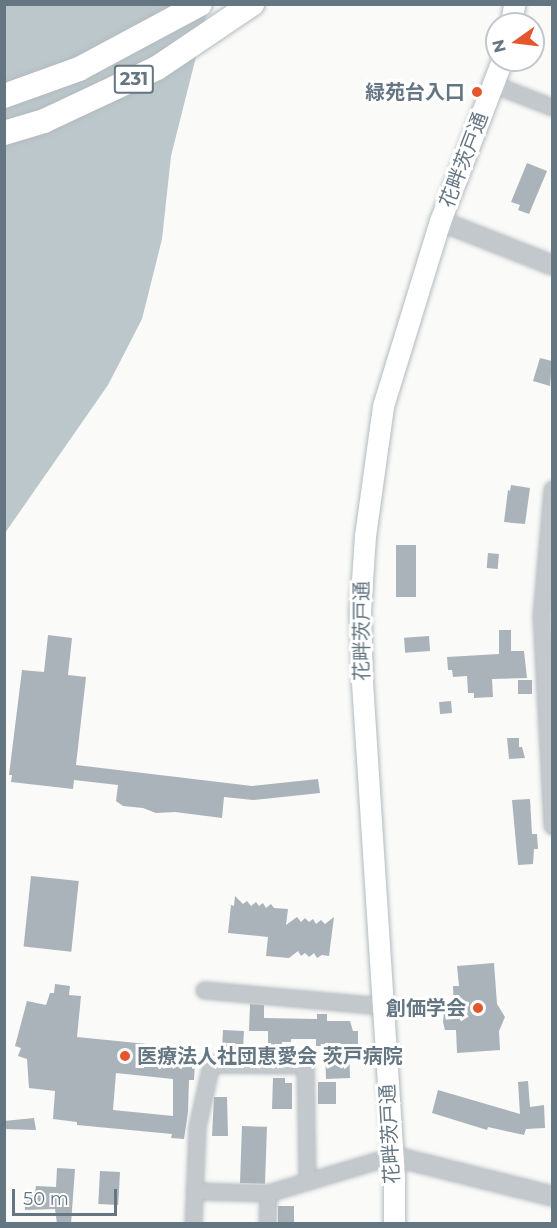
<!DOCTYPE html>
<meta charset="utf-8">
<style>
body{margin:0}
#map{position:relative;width:557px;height:1228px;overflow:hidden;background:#fafaf8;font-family:Montserrat,"Noto Sans JP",sans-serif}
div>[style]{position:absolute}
.water>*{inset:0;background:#bbc7cb}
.building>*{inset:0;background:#aab3b9;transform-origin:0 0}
.roads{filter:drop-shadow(0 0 2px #b3babf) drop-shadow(0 0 2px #b3babf)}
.minor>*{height:15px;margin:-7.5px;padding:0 7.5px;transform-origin:7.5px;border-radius:7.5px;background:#c3c8cc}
.tertiary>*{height:18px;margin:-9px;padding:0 9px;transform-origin:9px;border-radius:9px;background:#c3c8cc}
.secondary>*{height:21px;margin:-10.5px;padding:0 10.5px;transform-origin:10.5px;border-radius:10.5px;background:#fff}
.trunk>*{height:24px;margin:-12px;padding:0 12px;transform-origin:12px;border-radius:12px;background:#fff}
.dots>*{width:16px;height:16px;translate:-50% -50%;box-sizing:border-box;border:3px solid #fff;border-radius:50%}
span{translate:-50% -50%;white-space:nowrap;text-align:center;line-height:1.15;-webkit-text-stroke:6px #fff;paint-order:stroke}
.shield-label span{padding:2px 4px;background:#fff;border:2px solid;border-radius:4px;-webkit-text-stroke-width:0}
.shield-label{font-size:18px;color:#657683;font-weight:700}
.poi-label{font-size:20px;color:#657683;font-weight:700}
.right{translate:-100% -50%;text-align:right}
.left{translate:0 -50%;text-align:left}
.street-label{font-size:20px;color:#657683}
.frame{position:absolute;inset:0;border:6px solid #657683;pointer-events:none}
.north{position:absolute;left:485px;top:12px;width:60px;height:60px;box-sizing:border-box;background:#fff;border:2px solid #c1c8cd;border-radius:50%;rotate:256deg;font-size:16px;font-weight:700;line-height:24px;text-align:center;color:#657683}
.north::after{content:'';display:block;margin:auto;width:21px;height:27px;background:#e4572e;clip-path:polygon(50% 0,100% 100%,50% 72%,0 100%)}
.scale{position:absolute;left:12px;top:1189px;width:105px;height:27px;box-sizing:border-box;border:3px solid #657683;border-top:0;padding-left:8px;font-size:18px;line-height:21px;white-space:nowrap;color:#657683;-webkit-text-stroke:4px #fff;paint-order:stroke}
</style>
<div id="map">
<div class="water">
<i style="clip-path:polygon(5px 5px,209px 5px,171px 156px,162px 239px,142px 319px,108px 385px,5px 533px)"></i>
</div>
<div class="building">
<i style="clip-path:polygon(527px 163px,547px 171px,529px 214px,518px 210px,520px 205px,511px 202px)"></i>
<i style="clip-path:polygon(540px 358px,552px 361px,550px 386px,533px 381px)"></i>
<i style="clip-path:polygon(511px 485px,530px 488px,525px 524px,504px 522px,508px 490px,510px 491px)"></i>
<i style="left:396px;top:545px;width:20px;height:52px"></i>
<i style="left:488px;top:553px;width:11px;height:15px;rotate:5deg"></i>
<i style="clip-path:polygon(499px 630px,511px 630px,511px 651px,524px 651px,527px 678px,492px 679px,493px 697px,474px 698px,474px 693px,468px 693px,467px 676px,453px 677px,452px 670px,448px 670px,447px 657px,499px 654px)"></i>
<i style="clip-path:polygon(48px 635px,72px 638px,68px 675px,86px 677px,76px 765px,252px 786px,318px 779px,320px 793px,253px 800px,224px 797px,222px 818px,175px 812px,156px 813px,143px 808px,123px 806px,116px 801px,118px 785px,74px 780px,73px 789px,11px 782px,12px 775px,9px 775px,22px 670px,44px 672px)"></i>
<i style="left:429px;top:636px;width:15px;height:25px;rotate:86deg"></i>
<i style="left:518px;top:680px;width:14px;height:14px"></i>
<i style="left:451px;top:701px;width:12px;height:12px;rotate:85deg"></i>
<i style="clip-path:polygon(507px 738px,519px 738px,519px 747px,522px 747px,525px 758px,509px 759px)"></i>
<i style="clip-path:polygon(530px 799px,532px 834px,537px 834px,538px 849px,534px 849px,533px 864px,518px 865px,512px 800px)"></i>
<i style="left:31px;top:876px;width:48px;height:71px;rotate:6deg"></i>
<i style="clip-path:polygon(235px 896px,243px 904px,247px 901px,251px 906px,256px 902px,259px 906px,263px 903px,266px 908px,271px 904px,274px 908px,288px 909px,286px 925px,297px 917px,301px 922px,305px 918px,309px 922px,313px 919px,316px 924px,321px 920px,325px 924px,334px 917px,329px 956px,322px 955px,317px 958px,314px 953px,309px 957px,305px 953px,301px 956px,298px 951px,289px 958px,266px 956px,268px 937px,228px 933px,231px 905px,234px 906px)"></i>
<i style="clip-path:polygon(494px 963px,497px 1004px,505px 1017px,499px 1031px,500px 1050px,457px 1053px,456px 1030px,445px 1030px,443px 1022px,444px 1013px,454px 1012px,453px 986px,459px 986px,457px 966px)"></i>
<i style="clip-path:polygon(evenodd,55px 984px,70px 986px,69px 995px,81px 996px,77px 1037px,167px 1046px,166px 1063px,195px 1064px,194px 1080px,189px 1080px,188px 1112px,184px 1139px,171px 1138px,172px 1134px,77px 1125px,77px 1122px,53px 1119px,55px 1091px,29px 1088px,27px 1059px,18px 1056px,21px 1048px,15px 1046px,27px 1001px,46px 1005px,50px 993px,54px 993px,55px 984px,116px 1073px,173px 1079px,173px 1116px,113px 1110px,116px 1073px)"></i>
<i style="clip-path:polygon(250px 1004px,264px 1005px,264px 1018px,317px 1019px,317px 1014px,327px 1014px,327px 1021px,350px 1021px,353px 1031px,358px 1031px,358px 1046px,349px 1046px,350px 1078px,326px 1079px,325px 1046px,316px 1046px,316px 1039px,291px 1039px,291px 1042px,282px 1042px,281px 1052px,268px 1051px,268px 1031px,249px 1031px)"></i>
<i style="left:223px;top:1030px;width:21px;height:19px;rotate:3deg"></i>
<i style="clip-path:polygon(273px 1078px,285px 1078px,285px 1083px,292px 1083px,292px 1109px,272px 1109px)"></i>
<i style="clip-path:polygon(528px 1081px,530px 1107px,544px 1105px,545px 1128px,526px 1129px,524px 1135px,488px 1127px,487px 1130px,432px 1113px,438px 1090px,520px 1114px,518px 1082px)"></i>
<i style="left:318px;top:1082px;width:18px;height:22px"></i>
<i style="clip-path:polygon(214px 1097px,227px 1097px,228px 1136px,212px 1136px)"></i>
<i style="clip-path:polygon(34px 1118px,36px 1130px,4px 1129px,4px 1121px)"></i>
<i style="left:242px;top:1126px;width:25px;height:57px;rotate:2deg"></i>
<i style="clip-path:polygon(57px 1168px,75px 1169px,71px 1224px,57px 1224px,55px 1209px,25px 1210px,24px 1192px,35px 1192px,36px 1186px,56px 1187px)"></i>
<i style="left:100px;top:1171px;width:20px;height:33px;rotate:3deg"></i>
<i style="left:278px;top:1206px;width:16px;height:18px"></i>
</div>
<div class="roads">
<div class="minor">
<i style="left:493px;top:84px;width:63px;rotate:21.3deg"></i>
<i style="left:552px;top:489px;width:127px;rotate:95deg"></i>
<i style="left:541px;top:616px;width:210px;rotate:87deg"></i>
<i style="left:204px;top:990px;width:180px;rotate:5.1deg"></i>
<i style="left:194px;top:1191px;width:74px;rotate:1.5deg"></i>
<i style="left:268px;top:1193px;width:129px;rotate:-16.6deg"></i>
<i style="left:193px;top:1224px;width:97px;rotate:-87.6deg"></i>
<i style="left:197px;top:1127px;width:65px;rotate:-77.5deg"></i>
<i style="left:211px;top:1064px;width:94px;rotate:0.6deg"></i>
<i style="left:305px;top:1065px;width:116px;rotate:89deg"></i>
<i style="left:267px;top:1224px;width:31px;rotate:-88deg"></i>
</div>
<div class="tertiary">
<i style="left:440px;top:221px;width:120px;rotate:21.4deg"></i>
<i style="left:392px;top:1156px;width:165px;rotate:14deg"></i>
</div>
<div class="secondary">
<i style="left:511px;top:24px;width:20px;rotate:-81deg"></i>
<i style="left:394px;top:1224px;width:47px;rotate:-90deg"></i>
<i style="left:394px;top:1177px;width:498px;rotate:-93.7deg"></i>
<i style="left:362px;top:680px;width:69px;rotate:-91.7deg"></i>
<i style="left:360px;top:611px;width:75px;rotate:-86.2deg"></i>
<i style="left:365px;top:536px;width:131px;rotate:-82.1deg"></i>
<i style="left:383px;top:406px;width:194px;rotate:-72.9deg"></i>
<i style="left:440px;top:221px;width:173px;rotate:-68.9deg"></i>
</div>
<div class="trunk">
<i style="left:4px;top:96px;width:80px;rotate:-19.8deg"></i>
<i style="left:79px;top:69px;width:137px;rotate:-28.2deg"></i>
<i style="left:4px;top:133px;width:42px;rotate:-16.7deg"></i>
<i style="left:44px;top:121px;width:125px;rotate:-25.1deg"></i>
<i style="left:157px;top:68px;width:115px;rotate:-34deg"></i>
</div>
</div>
<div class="dots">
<i style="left:477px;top:92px;background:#e4572e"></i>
<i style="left:478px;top:1008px;background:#e4572e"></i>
<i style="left:125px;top:1056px;background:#e4572e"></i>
</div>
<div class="shield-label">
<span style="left:134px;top:79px">231</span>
</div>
<div class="poi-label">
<span class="right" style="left:465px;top:92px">緑苑台入口</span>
<span class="right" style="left:466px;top:1008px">創価学会</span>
<span class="left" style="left:137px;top:1056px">医療法人社団恵愛会 茨戸病院</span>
</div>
<div class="street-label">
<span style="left:464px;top:160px;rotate:-69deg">花畔茨戸通</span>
<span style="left:362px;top:631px;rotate:-90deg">花畔茨戸通</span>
<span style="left:390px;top:1134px;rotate:-93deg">花畔茨戸通</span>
</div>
<div class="frame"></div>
<div class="north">N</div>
<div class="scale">50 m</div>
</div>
